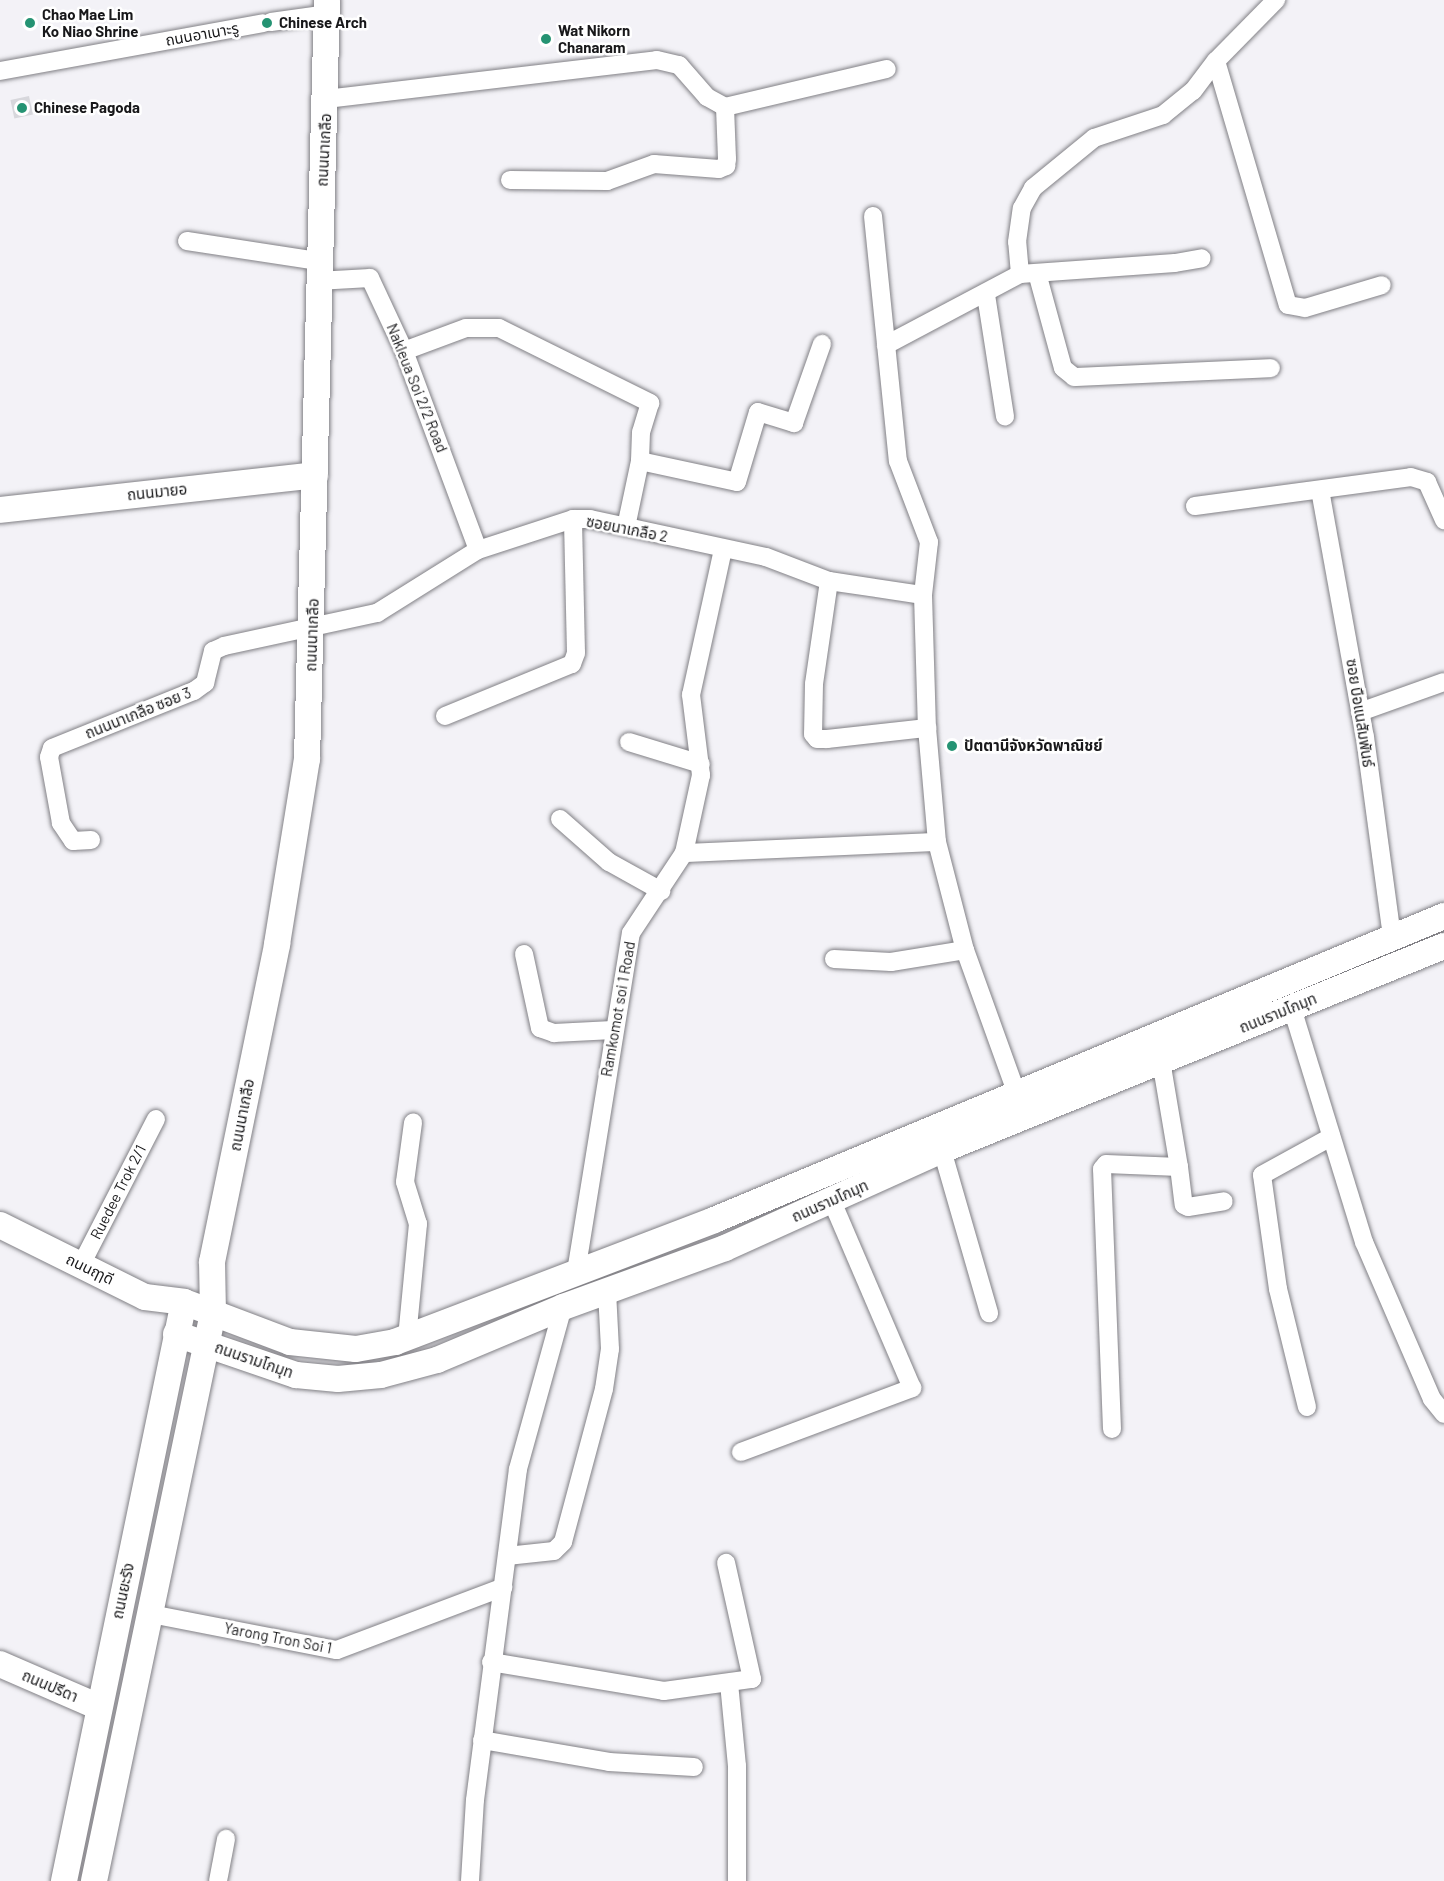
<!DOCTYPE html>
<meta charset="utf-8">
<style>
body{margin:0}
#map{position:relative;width:1444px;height:1881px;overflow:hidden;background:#f3f2f7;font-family:Barlow,"Noto Sans Thai",sans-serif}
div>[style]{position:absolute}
.building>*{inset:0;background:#d7d7dc;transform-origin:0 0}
.roads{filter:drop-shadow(0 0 2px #818085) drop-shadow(0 0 2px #818085)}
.street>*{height:18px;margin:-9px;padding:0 9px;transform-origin:9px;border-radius:9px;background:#fff}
.secondary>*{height:26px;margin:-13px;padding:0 13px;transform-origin:13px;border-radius:13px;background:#fff}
.dots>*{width:16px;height:16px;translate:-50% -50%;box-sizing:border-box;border:3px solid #fff;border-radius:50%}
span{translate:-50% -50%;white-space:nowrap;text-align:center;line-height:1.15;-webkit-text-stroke:5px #fff;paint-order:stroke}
.poi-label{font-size:15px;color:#18181a;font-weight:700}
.left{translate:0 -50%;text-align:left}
.street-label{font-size:15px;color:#18181a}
</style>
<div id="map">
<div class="building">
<i style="left:29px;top:96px;width:19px;height:19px;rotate:78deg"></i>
</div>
<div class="roads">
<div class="street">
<i style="left:271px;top:22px;width:58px;rotate:-8deg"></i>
<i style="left:1216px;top:61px;width:254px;rotate:73.6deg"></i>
<i style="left:1288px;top:305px;width:17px;rotate:10deg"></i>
<i style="left:1305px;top:308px;width:80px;rotate:-16.6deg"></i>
<i style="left:0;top:71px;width:267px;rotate:-10.3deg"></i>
<i style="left:326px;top:99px;width:333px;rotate:-6.7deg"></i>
<i style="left:657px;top:60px;width:23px;rotate:13deg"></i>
<i style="left:679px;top:65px;width:43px;rotate:48.8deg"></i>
<i style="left:707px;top:97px;width:21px;rotate:29deg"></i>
<i style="left:725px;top:107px;width:166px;rotate:-13.2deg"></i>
<i style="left:510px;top:180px;width:97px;rotate:0.6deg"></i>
<i style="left:607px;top:181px;width:50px;rotate:-19.9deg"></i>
<i style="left:654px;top:164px;width:65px;rotate:4.4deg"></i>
<i style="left:719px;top:169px;width:8px;rotate:-23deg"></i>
<i style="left:726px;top:166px;width:7px;rotate:-82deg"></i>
<i style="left:727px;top:159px;width:52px;rotate:-92.2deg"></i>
<i style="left:873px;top:216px;width:246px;rotate:84.2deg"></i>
<i style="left:898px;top:461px;width:87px;rotate:69.1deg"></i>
<i style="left:929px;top:542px;width:53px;rotate:96.5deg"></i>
<i style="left:923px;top:595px;width:133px;rotate:88.3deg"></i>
<i style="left:927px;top:728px;width:114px;rotate:85deg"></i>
<i style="left:937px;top:842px;width:112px;rotate:75.5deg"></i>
<i style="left:965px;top:950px;width:151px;rotate:70.2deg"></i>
<i style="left:187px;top:241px;width:133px;rotate:8.7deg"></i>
<i style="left:1037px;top:273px;width:98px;rotate:74.7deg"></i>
<i style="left:1063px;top:368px;width:14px;rotate:39deg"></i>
<i style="left:1074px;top:377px;width:197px;rotate:-2.6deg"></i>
<i style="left:1020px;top:274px;width:32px;rotate:-95deg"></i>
<i style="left:1017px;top:242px;width:34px;rotate:-82deg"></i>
<i style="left:1022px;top:208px;width:23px;rotate:-61deg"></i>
<i style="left:1033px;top:188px;width:79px;rotate:-39.3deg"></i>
<i style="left:1094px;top:138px;width:73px;rotate:-18.4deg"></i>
<i style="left:1163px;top:115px;width:38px;rotate:-39deg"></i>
<i style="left:1193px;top:91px;width:38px;rotate:-53deg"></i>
<i style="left:1216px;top:61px;width:86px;rotate:-45.5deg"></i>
<i style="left:317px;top:281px;width:53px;rotate:-3.2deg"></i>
<i style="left:370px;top:278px;width:81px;rotate:65deg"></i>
<i style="left:404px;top:351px;width:212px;rotate:69.6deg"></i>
<i style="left:986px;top:295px;width:123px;rotate:81.1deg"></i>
<i style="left:886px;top:345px;width:152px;rotate:-27.9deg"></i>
<i style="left:1020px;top:274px;width:155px;rotate:-4.1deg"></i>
<i style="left:1175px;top:263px;width:27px;rotate:-10deg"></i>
<i style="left:404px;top:351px;width:66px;rotate:-20.4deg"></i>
<i style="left:466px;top:328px;width:33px"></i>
<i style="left:499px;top:328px;width:169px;rotate:26.4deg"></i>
<i style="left:650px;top:403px;width:30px;rotate:107deg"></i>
<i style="left:641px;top:432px;width:29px;rotate:92deg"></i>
<i style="left:640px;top:461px;width:67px;rotate:102deg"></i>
<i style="left:640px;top:461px;width:99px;rotate:12.2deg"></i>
<i style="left:737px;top:482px;width:73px;rotate:-73.3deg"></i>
<i style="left:758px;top:412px;width:38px;rotate:17deg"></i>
<i style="left:794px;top:423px;width:84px;rotate:-70.5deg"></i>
<i style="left:1320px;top:490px;width:251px;rotate:79.7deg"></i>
<i style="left:1365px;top:737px;width:202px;rotate:82.3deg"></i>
<i style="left:1195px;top:506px;width:218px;rotate:-7.6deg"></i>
<i style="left:1411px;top:477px;width:17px;rotate:17deg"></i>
<i style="left:1427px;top:482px;width:42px;rotate:65.9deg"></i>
<i style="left:829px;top:581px;width:104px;rotate:98.3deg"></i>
<i style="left:814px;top:684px;width:50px;rotate:91.1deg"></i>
<i style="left:813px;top:734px;width:6px;rotate:51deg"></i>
<i style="left:817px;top:739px;width:10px"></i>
<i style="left:827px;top:739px;width:101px;rotate:-6.3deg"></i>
<i style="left:1360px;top:712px;width:89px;rotate:-19.7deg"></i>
<i style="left:445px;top:716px;width:137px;rotate:-22.3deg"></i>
<i style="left:572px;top:664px;width:12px;rotate:-70deg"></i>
<i style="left:576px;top:653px;width:134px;rotate:-91.3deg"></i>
<i style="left:629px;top:742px;width:75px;rotate:17deg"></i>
<i style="left:560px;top:819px;width:65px;rotate:41.3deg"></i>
<i style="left:609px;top:862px;width:60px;rotate:29.1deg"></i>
<i style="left:91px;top:840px;width:18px;rotate:177deg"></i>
<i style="left:73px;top:841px;width:22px;rotate:-124deg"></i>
<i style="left:61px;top:823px;width:67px;rotate:-100.3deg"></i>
<i style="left:49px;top:757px;width:9px;rotate:-72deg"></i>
<i style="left:52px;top:748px;width:153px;rotate:-21.9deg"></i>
<i style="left:194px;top:691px;width:14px;rotate:-36deg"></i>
<i style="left:205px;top:683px;width:33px;rotate:-76deg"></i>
<i style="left:213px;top:651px;width:12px;rotate:-24deg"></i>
<i style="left:224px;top:646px;width:157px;rotate:-12.2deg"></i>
<i style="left:377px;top:613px;width:119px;rotate:-32deg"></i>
<i style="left:478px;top:550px;width:100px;rotate:-18.1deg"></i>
<i style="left:573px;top:519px;width:17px"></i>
<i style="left:590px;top:519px;width:180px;rotate:12.2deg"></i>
<i style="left:766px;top:557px;width:67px;rotate:20.9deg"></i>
<i style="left:829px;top:581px;width:95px;rotate:8.5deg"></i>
<i style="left:684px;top:853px;width:253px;rotate:-2.5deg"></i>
<i style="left:524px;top:954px;width:76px;rotate:77.8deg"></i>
<i style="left:540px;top:1028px;width:15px;rotate:20deg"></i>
<i style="left:554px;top:1033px;width:59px;rotate:-2.9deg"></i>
<i style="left:834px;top:959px;width:57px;rotate:3deg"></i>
<i style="left:891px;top:962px;width:75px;rotate:-9.2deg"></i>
<i style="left:1292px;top:1008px;width:245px;rotate:72.9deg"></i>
<i style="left:1364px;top:1242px;width:171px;rotate:66.6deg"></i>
<i style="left:1432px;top:1399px;width:19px;rotate:51deg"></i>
<i style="left:942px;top:1150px;width:170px;rotate:73.9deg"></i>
<i style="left:1179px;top:1167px;width:38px;rotate:83deg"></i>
<i style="left:1184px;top:1205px;width:4px;rotate:27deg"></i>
<i style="left:1188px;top:1207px;width:36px;rotate:-9deg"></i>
<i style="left:81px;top:1265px;width:164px;rotate:-62.8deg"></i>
<i style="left:576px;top:1272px;width:343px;rotate:-80.8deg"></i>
<i style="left:631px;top:933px;width:96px;rotate:-56.5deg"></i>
<i style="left:684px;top:853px;width:80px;rotate:-77.7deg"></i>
<i style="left:701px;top:775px;width:81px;rotate:-97.1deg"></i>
<i style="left:691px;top:695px;width:149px;rotate:-77.6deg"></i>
<i style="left:407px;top:1338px;width:115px;rotate:-84.5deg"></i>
<i style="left:418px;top:1224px;width:44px;rotate:-107.2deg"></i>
<i style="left:405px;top:1182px;width:60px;rotate:-82.3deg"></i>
<i style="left:1307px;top:1407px;width:122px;rotate:-103.8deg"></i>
<i style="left:1278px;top:1289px;width:115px;rotate:-98deg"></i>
<i style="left:1262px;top:1175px;width:79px;rotate:-28.8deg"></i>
<i style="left:1112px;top:1429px;width:260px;rotate:-92.2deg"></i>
<i style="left:1102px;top:1169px;width:6px;rotate:-51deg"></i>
<i style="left:1106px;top:1164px;width:73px;rotate:2.4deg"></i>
<i style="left:1179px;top:1167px;width:108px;rotate:-99.6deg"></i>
<i style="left:741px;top:1452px;width:183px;rotate:-20.5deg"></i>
<i style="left:912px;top:1388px;width:203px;rotate:-113.2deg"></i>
<i style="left:507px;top:1556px;width:47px;rotate:-6.1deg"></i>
<i style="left:554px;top:1551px;width:13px;rotate:-45deg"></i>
<i style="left:563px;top:1542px;width:158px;rotate:-75deg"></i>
<i style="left:604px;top:1389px;width:40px;rotate:-81.5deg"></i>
<i style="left:610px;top:1349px;width:58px;rotate:-93deg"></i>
<i style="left:151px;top:1614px;width:189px;rotate:11deg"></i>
<i style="left:337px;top:1650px;width:178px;rotate:-20.7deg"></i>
<i style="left:491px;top:1662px;width:175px;rotate:9.5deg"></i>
<i style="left:664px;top:1691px;width:89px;rotate:-7.8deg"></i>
<i style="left:752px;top:1679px;width:119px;rotate:-102.6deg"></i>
<i style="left:729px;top:1683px;width:83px;rotate:84.5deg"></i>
<i style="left:737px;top:1766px;width:115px;rotate:90deg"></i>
<i style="left:482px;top:1740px;width:129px;rotate:9.8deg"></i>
<i style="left:609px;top:1762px;width:85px;rotate:3.4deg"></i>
<i style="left:218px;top:1881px;width:43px;rotate:-79.2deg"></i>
<i style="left:470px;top:1881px;width:81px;rotate:-86.5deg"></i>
<i style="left:475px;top:1800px;width:334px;rotate:-82.6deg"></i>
<i style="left:518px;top:1469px;width:168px;rotate:-74.5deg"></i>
</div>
<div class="secondary">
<i style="left:0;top:510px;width:317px;rotate:-6.3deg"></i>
<i style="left:0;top:1225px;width:162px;rotate:26.4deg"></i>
<i style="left:145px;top:1297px;width:39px;rotate:7deg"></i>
<i style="left:184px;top:1302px;width:113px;rotate:20.7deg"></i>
<i style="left:290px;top:1342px;width:66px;rotate:6.1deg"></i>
<i style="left:356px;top:1349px;width:40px;rotate:-10deg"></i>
<i style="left:395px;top:1342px;width:342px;rotate:-20.9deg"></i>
<i style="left:714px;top:1220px;width:791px;rotate:-22.61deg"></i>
<i style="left:176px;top:1334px;width:127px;rotate:18.9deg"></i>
<i style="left:296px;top:1375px;width:42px;rotate:5.4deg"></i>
<i style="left:338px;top:1379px;width:43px;rotate:-5.3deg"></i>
<i style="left:381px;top:1375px;width:58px;rotate:-15deg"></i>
<i style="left:437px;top:1360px;width:137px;rotate:-22.8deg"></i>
<i style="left:563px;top:1307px;width:172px;rotate:-20deg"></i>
<i style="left:725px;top:1248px;width:238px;rotate:-24.3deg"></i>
<i style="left:942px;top:1150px;width:542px;rotate:-22.12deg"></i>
<i style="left:0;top:1664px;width:108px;rotate:23.5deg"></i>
<i style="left:64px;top:1881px;width:577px;rotate:-78.3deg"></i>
<i style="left:94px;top:1881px;width:580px;rotate:-78.17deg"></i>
<i style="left:213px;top:1313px;width:51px;rotate:-91.1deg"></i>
<i style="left:212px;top:1262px;width:325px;rotate:-78.4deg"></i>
<i style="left:277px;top:944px;width:187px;rotate:-80.8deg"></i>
<i style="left:307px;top:759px;width:759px;rotate:-88.49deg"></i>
</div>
</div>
<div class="dots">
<i style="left:30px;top:23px;background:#259373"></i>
<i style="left:267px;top:23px;background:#259373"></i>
<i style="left:546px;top:39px;background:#259373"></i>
<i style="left:22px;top:108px;background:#259373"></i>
<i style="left:952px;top:746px;background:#259373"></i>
</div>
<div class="poi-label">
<span class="left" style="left:42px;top:23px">Chao Mae Lim<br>Ko Niao Shrine</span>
<span class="left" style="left:279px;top:23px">Chinese Arch</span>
<span class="left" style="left:558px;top:39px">Wat Nikorn<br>Chanaram</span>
<span class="left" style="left:34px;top:108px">Chinese Pagoda</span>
<span class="left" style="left:964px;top:746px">ปัตตานีจังหวัดพาณิชย์</span>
</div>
<div class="street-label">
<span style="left:202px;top:34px;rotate:-10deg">ถนนอาเนาะรู</span>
<span style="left:324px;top:150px;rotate:-87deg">ถนนนาเกลือ</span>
<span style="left:417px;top:388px;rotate:68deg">Nakleua Soi 2/2 Road</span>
<span style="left:157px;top:492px;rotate:-6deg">ถนนมายอ</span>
<span style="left:627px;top:529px;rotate:11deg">ซอยนาเกลือ 2</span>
<span style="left:312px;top:635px;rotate:-88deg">ถนนนาเกลือ</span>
<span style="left:138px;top:713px;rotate:-22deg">ถนนนาเกลือ ซอย 3</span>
<span style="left:1360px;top:713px;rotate:81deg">ซอย บือแนสัมพันธ์</span>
<span style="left:618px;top:1009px;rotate:-80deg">Ramkomot soi 1 Road</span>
<span style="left:1278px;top:1013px;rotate:-22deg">ถนนรามโกมุท</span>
<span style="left:242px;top:1115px;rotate:-79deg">ถนนนาเกลือ</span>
<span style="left:118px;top:1192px;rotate:-63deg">Ruedee Trok 2/1</span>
<span style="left:830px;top:1201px;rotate:-24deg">ถนนรามโกมุท</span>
<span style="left:90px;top:1269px;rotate:26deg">ถนนฤๅดี</span>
<span style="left:254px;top:1360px;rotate:19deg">ถนนรามโกมุท</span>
<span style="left:123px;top:1591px;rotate:-78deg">ถนนยะรัง</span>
<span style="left:278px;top:1638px;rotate:11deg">Yarong Tron Soi 1</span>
<span style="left:50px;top:1686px;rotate:23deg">ถนนปรีดา</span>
</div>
</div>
